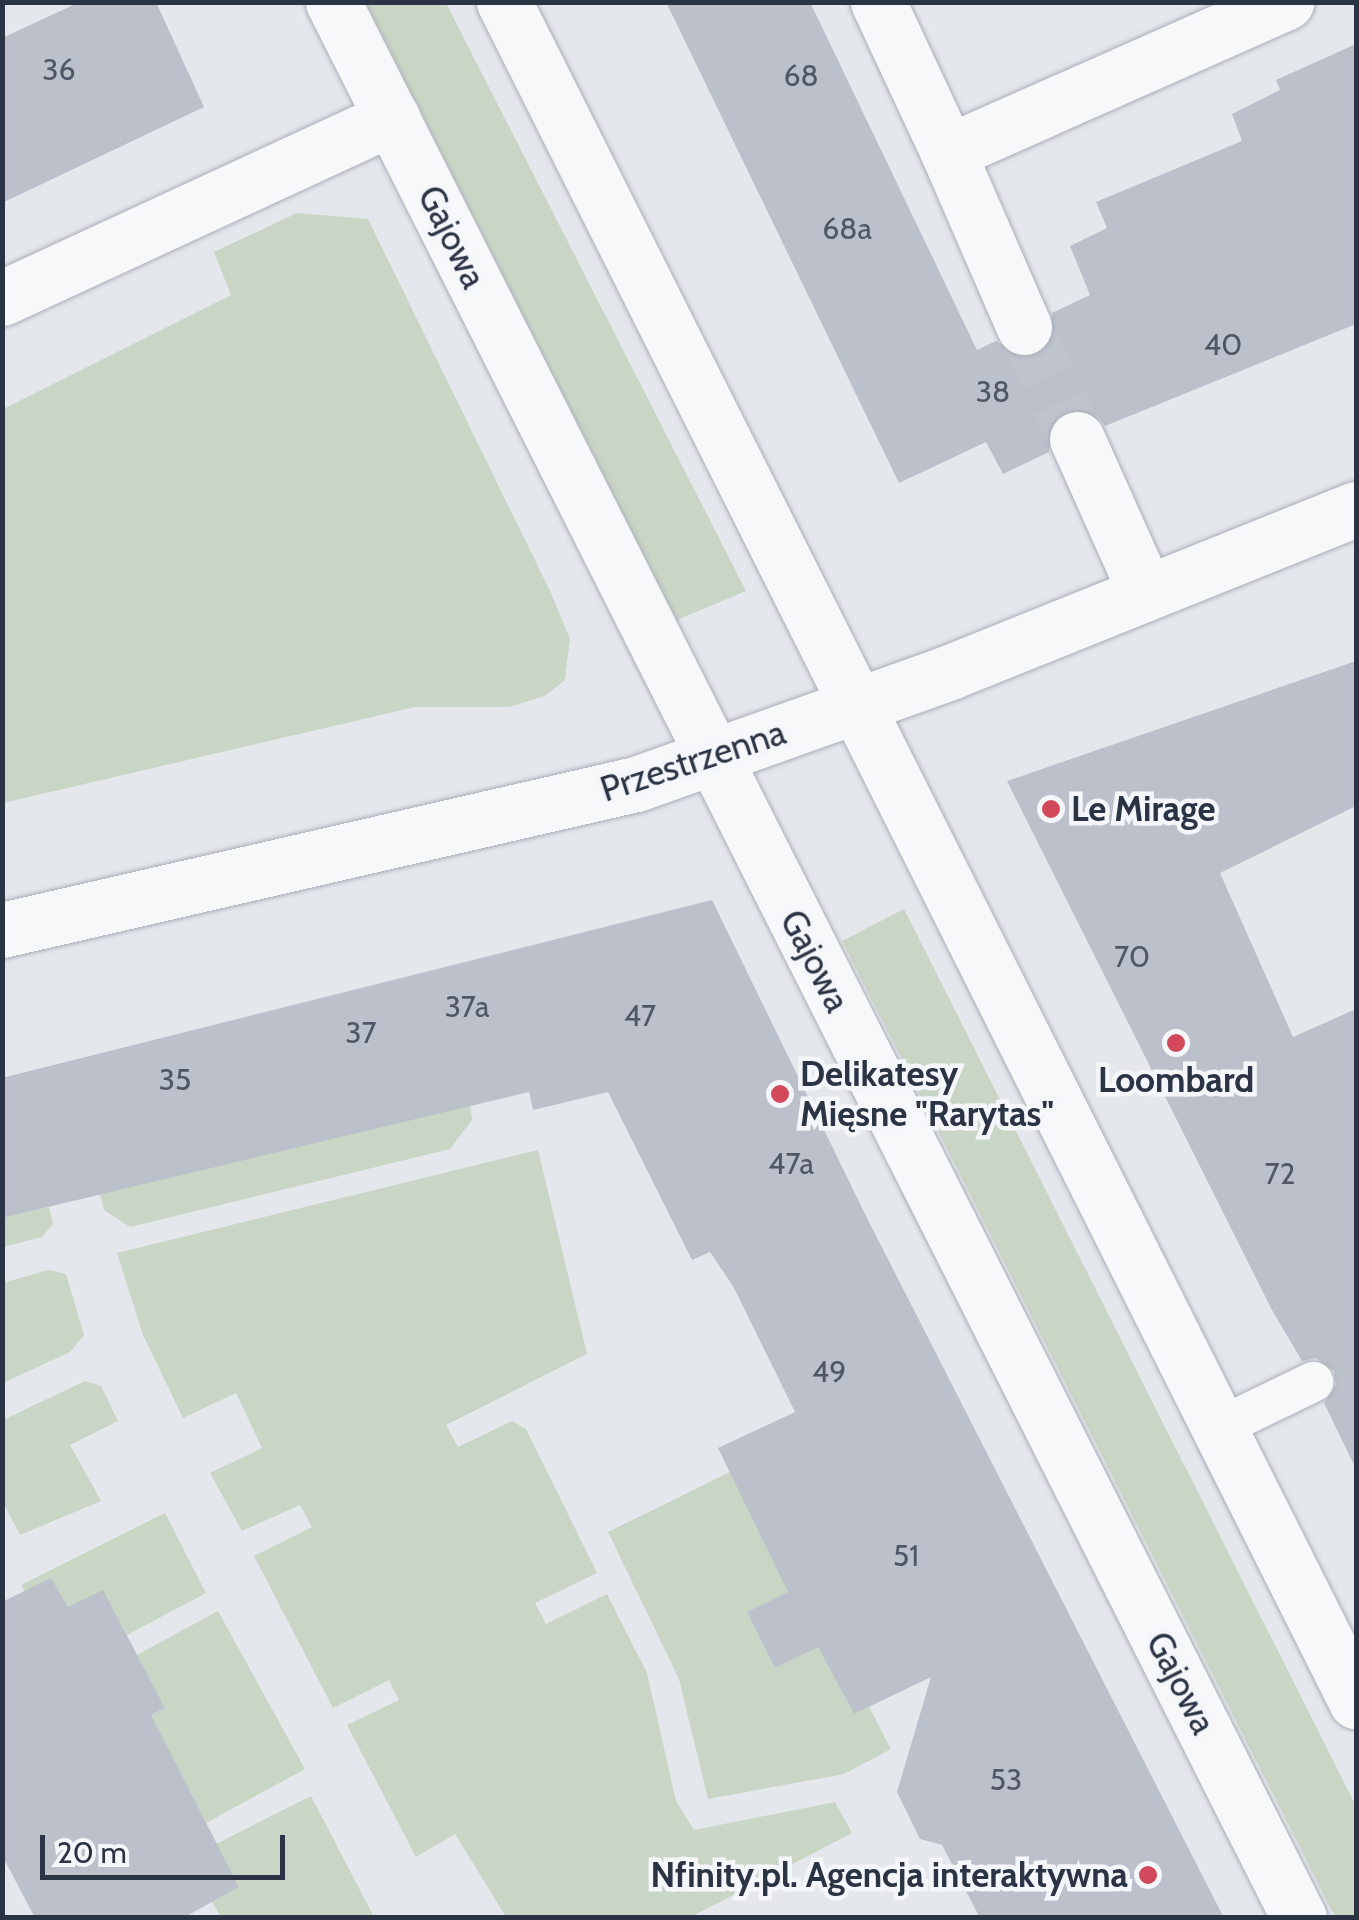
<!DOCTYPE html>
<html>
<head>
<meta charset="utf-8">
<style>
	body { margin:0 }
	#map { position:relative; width:1359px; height:1920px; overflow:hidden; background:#e4e7ec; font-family:Cabin,sans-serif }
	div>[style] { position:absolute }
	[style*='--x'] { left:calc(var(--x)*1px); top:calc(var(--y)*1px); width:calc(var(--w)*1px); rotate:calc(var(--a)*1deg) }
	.green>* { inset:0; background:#c9d6c5 }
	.building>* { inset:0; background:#bbc0ca }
	.minor-tunnel>* { height:55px; margin-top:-27.5px; transform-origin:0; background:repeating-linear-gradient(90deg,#bfc3cb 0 55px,transparent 0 83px) }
	.roads { filter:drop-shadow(0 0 2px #a9aeb7) drop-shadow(0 0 2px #a9aeb7) }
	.service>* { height:40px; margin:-20px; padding:0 20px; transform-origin:20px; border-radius:20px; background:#f7f8fa }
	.minor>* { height:55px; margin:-27.5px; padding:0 27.5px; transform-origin:27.5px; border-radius:27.5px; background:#f7f8fa }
	.dots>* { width:28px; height:28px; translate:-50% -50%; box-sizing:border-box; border:5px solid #f4f6f9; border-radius:50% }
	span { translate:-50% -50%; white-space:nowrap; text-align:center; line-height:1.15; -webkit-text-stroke:9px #f4f6f9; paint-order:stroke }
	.number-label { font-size:30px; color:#4f5766 }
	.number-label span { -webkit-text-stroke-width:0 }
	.street-label { font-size:35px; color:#2b3445 }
	.poi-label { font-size:35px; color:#2b3445; font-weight:700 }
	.left { translate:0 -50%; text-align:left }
	.right { translate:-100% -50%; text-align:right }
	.frame { position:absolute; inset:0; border:5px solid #2b3445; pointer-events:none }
	.scale { position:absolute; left:40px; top:1835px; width:245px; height:45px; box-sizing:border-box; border:5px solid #2b3445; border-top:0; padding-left:12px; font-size:30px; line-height:35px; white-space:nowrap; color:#2b3445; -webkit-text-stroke:8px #f4f6f9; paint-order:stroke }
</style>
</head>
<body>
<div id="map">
	<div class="green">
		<div style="clip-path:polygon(366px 3px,446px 3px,746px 591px,677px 620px)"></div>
		<div style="clip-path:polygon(297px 213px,368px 219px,551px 593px,570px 639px,565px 680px,545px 696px,509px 707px,415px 707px,3px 803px,3px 409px,231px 295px,214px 252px)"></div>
		<div style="clip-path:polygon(904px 909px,1356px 1806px,1356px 1917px,1335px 1917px,842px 941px)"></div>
		<div style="clip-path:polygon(470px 1104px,472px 1120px,450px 1149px,130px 1227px,104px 1210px,100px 1194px)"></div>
		<div style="clip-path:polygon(538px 1150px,587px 1354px,446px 1425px,458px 1447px,512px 1421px,526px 1429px,597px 1573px,535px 1603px,546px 1624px,607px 1594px,647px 1673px,676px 1801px,694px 1830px,835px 1802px,852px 1833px,691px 1917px,506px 1917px,455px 1834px,416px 1857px,347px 1725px,399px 1700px,389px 1680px,333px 1708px,254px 1556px,312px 1527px,300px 1505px,242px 1531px,210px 1473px,262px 1448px,236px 1393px,183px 1418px,143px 1335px,117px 1253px)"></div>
		<div style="clip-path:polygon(49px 1207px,53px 1224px,42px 1237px,3px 1247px,2px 1218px)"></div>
		<div style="clip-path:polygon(48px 1270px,66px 1274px,84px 1335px,70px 1352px,3px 1383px,3px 1283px)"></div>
		<div style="clip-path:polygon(85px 1381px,101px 1386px,118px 1421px,70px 1445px,101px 1501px,20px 1535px,3px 1502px,3px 1420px)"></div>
		<div style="clip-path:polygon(730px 1472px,789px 1589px,789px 1604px,768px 1602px,747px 1612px,775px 1668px,795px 1658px,805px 1640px,818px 1647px,854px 1714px,869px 1707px,891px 1749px,844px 1774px,708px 1799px,679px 1679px,608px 1532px)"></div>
		<div style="clip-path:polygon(165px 1513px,206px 1593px,127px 1635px,103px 1591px,68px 1607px,51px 1578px,25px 1592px,21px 1585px)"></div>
		<div style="clip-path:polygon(218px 1611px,305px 1769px,206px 1823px,191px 1793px,128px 1727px,165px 1708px,137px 1655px)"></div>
		<div style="clip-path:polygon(311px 1796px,374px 1917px,221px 1917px,212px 1902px,239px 1887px,216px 1844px)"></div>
	</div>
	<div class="building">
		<div style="clip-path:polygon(80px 2px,156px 2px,204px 107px,2px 203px,2px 38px)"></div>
		<div style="clip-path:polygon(666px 2px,810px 2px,977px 350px,996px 341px,1021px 358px,1050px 345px,1052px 313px,1090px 295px,1070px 246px,1107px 228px,1096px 202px,1242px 141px,1232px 114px,1280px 90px,1276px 80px,1356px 44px,1356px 324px,1105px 426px,1094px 413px,1065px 410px,1051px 422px,1049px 452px,1003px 474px,986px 442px,899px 483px)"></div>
		<div style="clip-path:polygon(1356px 661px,1356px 806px,1220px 873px,1293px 1037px,1356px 1009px,1356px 1469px,1324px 1403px,1336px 1385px,1334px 1371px,1316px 1358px,1302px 1361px,1272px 1310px,1007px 781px)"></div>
		<div style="clip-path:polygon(712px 900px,867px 1218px,1224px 1918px,980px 1918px,942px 1845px,920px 1839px,897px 1792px,931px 1677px,854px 1714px,818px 1647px,775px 1668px,747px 1612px,788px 1592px,718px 1448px,795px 1412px,733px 1286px,710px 1252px,692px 1260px,608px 1092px,533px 1110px,529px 1092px,2px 1218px,2px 1078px)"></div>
		<div style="clip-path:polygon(51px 1578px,68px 1607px,103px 1590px,165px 1708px,151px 1715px,239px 1887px,183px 1918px,35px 1918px,2px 1855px,2px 1602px)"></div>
	</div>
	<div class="minor-tunnel">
		<div style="--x:1024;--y:327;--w:124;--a:64.7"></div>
	</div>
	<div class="roads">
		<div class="service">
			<div style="--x:1218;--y:1428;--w:106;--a:-25.8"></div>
		</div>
		<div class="minor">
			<div style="--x:333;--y:2;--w:2146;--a:63.24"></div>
			<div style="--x:504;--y:2;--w:1901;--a:63.37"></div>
			<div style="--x:878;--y:2;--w:166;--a:65"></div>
			<div style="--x:2;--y:298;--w:430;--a:-24.8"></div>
			<div style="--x:1024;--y:327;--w:191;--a:-113.5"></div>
			<div style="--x:948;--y:152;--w:370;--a:-23.9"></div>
			<div style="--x:1077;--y:439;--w:169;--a:65.9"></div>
			<div style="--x:2;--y:930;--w:651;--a:-12.97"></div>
			<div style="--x:636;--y:784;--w:333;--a:-19.6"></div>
			<div style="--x:950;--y:672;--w:437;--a:-21.9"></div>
		</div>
	</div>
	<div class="dots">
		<div style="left:1051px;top:809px;background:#d1495b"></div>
		<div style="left:1176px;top:1043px;background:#d1495b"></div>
		<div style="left:780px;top:1094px;background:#d1495b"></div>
		<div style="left:1148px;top:1875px;background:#d1495b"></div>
	</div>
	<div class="number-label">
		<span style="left:59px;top:70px">36</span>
		<span style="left:801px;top:76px">68</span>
		<span style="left:847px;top:229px">68a</span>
		<span style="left:1223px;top:345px">40</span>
		<span style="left:993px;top:392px">38</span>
		<span style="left:1132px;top:957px">70</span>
		<span style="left:467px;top:1007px">37a</span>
		<span style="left:640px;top:1016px">47</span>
		<span style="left:361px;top:1033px">37</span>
		<span style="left:175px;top:1080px">35</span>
		<span style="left:791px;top:1164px">47a</span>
		<span style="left:1280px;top:1174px">72</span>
		<span style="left:829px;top:1372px">49</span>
		<span style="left:906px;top:1556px">51</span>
		<span style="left:1006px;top:1780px">53</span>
	</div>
	<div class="street-label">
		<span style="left:452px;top:237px;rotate:64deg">Gajowa</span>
		<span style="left:693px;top:761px;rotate:-18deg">Przestrzenna</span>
		<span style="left:815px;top:961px;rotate:63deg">Gajowa</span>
		<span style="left:1181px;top:1683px;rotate:63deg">Gajowa</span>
	</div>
	<div class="poi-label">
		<span class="left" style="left:1071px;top:809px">Le Mirage</span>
		<span class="left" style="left:800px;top:1094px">Delikatesy<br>Mięsne "Rarytas"</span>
		<span style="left:1176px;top:1080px">Loombard</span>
		<span class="right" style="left:1128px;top:1875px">Nfinity.pl. Agencja interaktywna</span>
	</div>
	<div class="frame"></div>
	<div class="scale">20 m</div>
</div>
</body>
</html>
